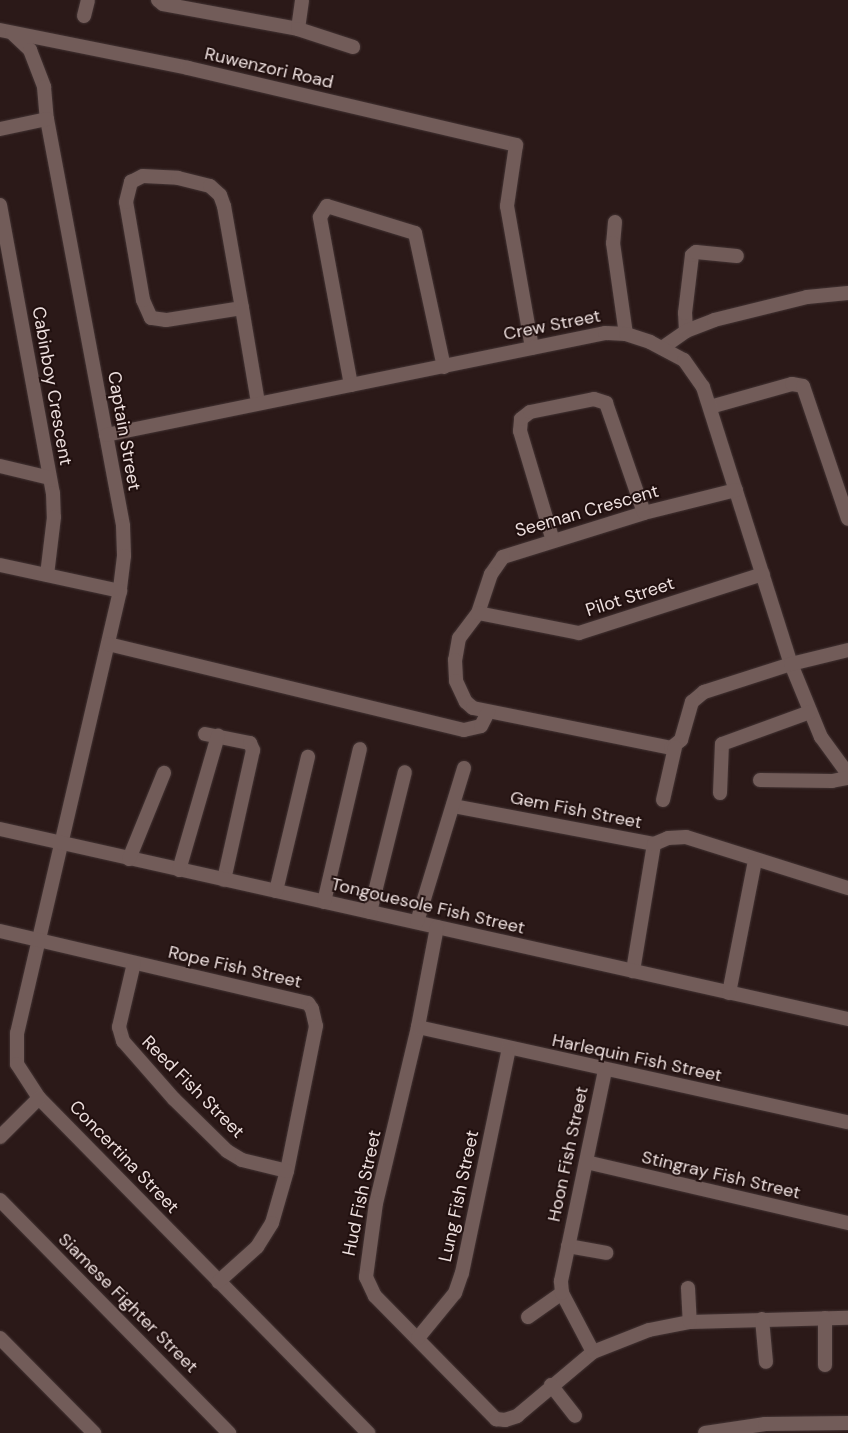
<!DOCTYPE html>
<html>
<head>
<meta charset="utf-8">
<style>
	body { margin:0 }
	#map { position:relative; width:848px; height:1433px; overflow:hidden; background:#2b1918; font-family:"DM Sans",sans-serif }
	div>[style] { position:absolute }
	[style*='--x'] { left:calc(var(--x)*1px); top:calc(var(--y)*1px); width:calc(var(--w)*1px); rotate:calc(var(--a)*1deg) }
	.roads { filter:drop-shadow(0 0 1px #433434) drop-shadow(0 0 1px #433434) }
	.minor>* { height:14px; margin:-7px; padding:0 7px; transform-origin:7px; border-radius:7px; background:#725c59 }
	span { translate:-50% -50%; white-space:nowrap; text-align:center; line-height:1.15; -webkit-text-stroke:4px #21100f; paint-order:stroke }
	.street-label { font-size:18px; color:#eddfde }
</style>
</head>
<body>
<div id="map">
	<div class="roads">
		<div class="minor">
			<div style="--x:158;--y:0;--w:6;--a:39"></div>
			<div style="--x:163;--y:4;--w:137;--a:10.5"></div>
			<div style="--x:298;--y:29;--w:29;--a:-82"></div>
			<div style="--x:84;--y:16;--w:16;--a:-76"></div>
			<div style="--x:298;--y:29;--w:58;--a:18.1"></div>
			<div style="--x:0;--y:30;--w:192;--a:11.4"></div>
			<div style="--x:188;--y:68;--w:337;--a:13.2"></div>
			<div style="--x:516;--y:145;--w:62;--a:98.4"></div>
			<div style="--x:507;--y:206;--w:144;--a:80"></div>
			<div style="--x:12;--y:33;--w:25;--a:43"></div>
			<div style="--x:30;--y:50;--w:40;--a:69"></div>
			<div style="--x:44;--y:87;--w:32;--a:85"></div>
			<div style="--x:47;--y:119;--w:414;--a:79.4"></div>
			<div style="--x:123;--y:526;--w:30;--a:88"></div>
			<div style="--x:124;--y:556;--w:35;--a:97"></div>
			<div style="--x:120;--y:591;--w:454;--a:103.1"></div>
			<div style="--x:17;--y:1033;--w:31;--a:90"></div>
			<div style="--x:17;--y:1064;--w:40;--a:57.1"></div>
			<div style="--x:39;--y:1098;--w:470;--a:45.5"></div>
			<div style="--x:0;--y:129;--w:48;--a:-12"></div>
			<div style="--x:0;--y:205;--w:293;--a:79.6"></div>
			<div style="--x:53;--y:493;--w:24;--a:88"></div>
			<div style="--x:54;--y:517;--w:58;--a:96.9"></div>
			<div style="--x:615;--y:222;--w:21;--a:95"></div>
			<div style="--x:613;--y:243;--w:92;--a:81.9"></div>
			<div style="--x:242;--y:308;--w:77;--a:171"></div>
			<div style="--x:166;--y:320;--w:15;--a:-172"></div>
			<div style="--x:151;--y:318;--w:20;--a:-114"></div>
			<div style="--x:143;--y:300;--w:99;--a:-99.8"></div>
			<div style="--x:126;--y:202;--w:21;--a:-76"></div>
			<div style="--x:131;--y:182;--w:13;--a:-27"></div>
			<div style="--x:143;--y:176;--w:35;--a:3"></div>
			<div style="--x:178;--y:178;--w:33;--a:14"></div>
			<div style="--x:210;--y:186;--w:13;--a:42"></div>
			<div style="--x:220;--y:195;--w:12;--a:70"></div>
			<div style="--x:224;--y:206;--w:104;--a:80"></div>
			<div style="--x:242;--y:308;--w:96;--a:80.4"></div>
			<div style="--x:686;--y:331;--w:18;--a:-93"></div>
			<div style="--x:685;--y:313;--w:58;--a:-83.1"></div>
			<div style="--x:692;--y:255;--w:5;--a:-37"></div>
			<div style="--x:696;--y:252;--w:41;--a:5.6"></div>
			<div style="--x:662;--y:348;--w:29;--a:-35"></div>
			<div style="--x:686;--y:331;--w:30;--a:-21"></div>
			<div style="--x:714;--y:320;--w:96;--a:-13.9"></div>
			<div style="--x:807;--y:297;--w:41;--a:-5.6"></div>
			<div style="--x:351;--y:385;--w:171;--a:-100.5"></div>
			<div style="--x:320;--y:217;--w:13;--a:-58"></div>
			<div style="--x:327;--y:206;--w:92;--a:17.1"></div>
			<div style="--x:415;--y:233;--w:137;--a:77.8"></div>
			<div style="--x:710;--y:407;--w:85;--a:-15.7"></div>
			<div style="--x:792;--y:384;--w:11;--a:10"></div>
			<div style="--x:803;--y:386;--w:140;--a:71.3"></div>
			<div style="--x:106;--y:435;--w:509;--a:-11.55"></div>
			<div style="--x:605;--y:333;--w:21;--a:3"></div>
			<div style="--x:626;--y:334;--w:25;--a:18"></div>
			<div style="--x:650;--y:342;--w:38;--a:28"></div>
			<div style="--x:684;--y:360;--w:33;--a:55"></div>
			<div style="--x:703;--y:387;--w:291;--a:72.4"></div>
			<div style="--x:791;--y:664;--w:79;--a:67.7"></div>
			<div style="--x:821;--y:737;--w:46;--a:53.9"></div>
			<div style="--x:0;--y:466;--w:51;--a:13.5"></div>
			<div style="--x:736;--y:490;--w:95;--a:166"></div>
			<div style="--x:644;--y:513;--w:148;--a:162.7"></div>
			<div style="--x:503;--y:557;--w:21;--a:125"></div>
			<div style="--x:491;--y:574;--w:41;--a:108.4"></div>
			<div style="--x:478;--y:613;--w:31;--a:127"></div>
			<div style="--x:459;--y:638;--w:22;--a:100"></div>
			<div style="--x:455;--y:660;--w:21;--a:87"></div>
			<div style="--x:456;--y:681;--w:23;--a:65"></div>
			<div style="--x:466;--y:702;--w:9;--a:41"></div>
			<div style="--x:473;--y:708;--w:202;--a:11.4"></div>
			<div style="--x:671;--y:748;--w:13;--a:-39"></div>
			<div style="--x:681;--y:740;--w:40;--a:-74"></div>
			<div style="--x:692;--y:702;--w:16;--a:-40"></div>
			<div style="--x:704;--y:692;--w:91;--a:-17.8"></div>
			<div style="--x:791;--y:664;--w:59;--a:-13.8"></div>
			<div style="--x:553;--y:541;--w:115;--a:-106.7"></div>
			<div style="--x:520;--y:431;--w:12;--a:-85"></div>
			<div style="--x:521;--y:419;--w:11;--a:-38"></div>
			<div style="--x:530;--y:412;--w:65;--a:-11.5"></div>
			<div style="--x:594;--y:399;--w:13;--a:18"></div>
			<div style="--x:606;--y:403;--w:116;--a:70.9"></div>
			<div style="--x:0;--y:565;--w:123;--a:12.2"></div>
			<div style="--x:478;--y:613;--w:103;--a:11.2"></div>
			<div style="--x:579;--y:633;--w:193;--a:-17.8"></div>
			<div style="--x:108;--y:644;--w:366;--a:13.6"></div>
			<div style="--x:464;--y:730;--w:17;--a:-13"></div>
			<div style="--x:481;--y:726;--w:16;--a:-63"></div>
			<div style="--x:205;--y:734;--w:46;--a:11.3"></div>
			<div style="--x:250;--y:743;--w:8;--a:67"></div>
			<div style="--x:253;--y:750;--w:133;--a:102.6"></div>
			<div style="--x:760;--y:780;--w:72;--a:0.8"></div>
			<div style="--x:832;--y:781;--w:16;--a:-11"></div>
			<div style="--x:720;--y:793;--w:49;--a:-87.7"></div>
			<div style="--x:722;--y:744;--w:94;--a:-20"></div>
			<div style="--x:663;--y:800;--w:54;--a:-77.2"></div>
			<div style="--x:453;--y:806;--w:205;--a:10.7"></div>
			<div style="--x:654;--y:844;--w:129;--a:99.4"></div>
			<div style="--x:0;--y:829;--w:869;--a:12.63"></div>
			<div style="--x:654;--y:844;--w:15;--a:-23"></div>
			<div style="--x:668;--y:838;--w:18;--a:-3"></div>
			<div style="--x:686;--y:837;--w:170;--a:17.5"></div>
			<div style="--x:129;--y:859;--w:93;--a:-67.9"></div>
			<div style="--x:179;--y:870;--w:140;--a:-73.8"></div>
			<div style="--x:276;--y:891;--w:138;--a:-76.6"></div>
			<div style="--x:324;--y:902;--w:157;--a:-76.8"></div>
			<div style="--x:370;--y:912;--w:144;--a:-76"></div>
			<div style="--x:417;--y:922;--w:161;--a:-73"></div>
			<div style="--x:437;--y:927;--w:102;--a:100.8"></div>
			<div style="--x:418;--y:1027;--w:181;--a:103.4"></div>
			<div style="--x:376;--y:1203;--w:75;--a:97.7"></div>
			<div style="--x:366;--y:1277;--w:21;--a:65"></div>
			<div style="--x:375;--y:1296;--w:173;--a:45.5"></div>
			<div style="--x:496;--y:1419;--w:9;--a:6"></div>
			<div style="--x:505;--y:1420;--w:13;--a:-18"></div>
			<div style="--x:517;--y:1416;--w:99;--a:-40.1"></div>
			<div style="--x:593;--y:1352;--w:60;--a:-21.4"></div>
			<div style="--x:649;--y:1330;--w:42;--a:-11"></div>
			<div style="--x:690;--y:1322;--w:158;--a:-1.5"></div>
			<div style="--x:0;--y:931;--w:316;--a:13.2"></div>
			<div style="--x:308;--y:1003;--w:7;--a:56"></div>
			<div style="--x:312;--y:1009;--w:17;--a:77"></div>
			<div style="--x:316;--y:1026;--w:148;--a:101.3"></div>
			<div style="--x:287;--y:1171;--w:54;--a:106.1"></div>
			<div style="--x:272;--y:1223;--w:28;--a:122"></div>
			<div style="--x:257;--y:1247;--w:52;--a:138.1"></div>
			<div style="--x:134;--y:963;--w:66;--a:103.2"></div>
			<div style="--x:119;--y:1027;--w:15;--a:74"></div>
			<div style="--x:123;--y:1041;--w:77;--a:48.7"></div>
			<div style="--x:174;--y:1099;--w:74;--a:44.5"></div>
			<div style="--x:227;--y:1151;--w:17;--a:31"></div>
			<div style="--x:242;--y:1160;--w:46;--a:13.7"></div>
			<div style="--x:729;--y:993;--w:136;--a:-78.9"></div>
			<div style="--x:418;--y:1027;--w:440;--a:12.5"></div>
			<div style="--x:0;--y:1137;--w:55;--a:-45"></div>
			<div style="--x:586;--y:1162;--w:269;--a:13.1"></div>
			<div style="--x:0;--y:1200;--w:327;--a:45.5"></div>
			<div style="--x:568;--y:1246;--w:39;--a:10"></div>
			<div style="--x:688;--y:1288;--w:34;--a:87"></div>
			<div style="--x:528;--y:1317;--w:42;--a:-35.2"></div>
			<div style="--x:825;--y:1318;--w:47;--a:90"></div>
			<div style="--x:762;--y:1319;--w:43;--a:84.7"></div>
			<div style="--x:0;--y:1338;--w:134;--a:45.3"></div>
			<div style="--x:418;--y:1338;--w:58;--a:-50.6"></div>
			<div style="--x:455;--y:1293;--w:21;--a:-71"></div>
			<div style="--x:462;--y:1273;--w:230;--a:-78.2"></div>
			<div style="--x:593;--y:1352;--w:67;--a:-117.7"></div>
			<div style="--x:562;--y:1293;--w:12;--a:-95"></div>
			<div style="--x:561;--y:1281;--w:216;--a:-78.2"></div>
			<div style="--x:551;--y:1385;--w:39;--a:52"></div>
			<div style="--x:705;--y:1433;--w:61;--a:-8.5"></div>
			<div style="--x:765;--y:1424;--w:83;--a:-0.7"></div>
		</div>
	</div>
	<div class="street-label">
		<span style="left:269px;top:68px;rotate:13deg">Ruwenzori Road</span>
		<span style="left:552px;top:325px;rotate:-11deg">Crew Street</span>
		<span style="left:52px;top:386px;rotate:80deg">Cabinboy Crescent</span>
		<span style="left:124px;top:431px;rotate:80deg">Captain Street</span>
		<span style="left:587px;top:511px;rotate:-16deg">Seeman Crescent</span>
		<span style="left:630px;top:597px;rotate:-18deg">Pilot Street</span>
		<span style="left:576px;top:810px;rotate:11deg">Gem Fish Street</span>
		<span style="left:428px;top:906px;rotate:13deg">Tongouesole Fish Street</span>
		<span style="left:235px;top:967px;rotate:13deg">Rope Fish Street</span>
		<span style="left:637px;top:1058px;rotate:12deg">Harlequin Fish Street</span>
		<span style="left:193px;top:1087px;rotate:45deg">Reed Fish Street</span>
		<span style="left:568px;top:1154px;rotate:-78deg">Hoon Fish Street</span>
		<span style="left:124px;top:1157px;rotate:46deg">Concertina Street</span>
		<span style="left:721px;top:1175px;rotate:13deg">Stingray Fish Street</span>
		<span style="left:362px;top:1193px;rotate:-78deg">Hud Fish Street</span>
		<span style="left:459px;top:1196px;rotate:-78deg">Lung Fish Street</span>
		<span style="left:128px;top:1303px;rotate:45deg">Siamese Fighter Street</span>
	</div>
</div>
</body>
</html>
